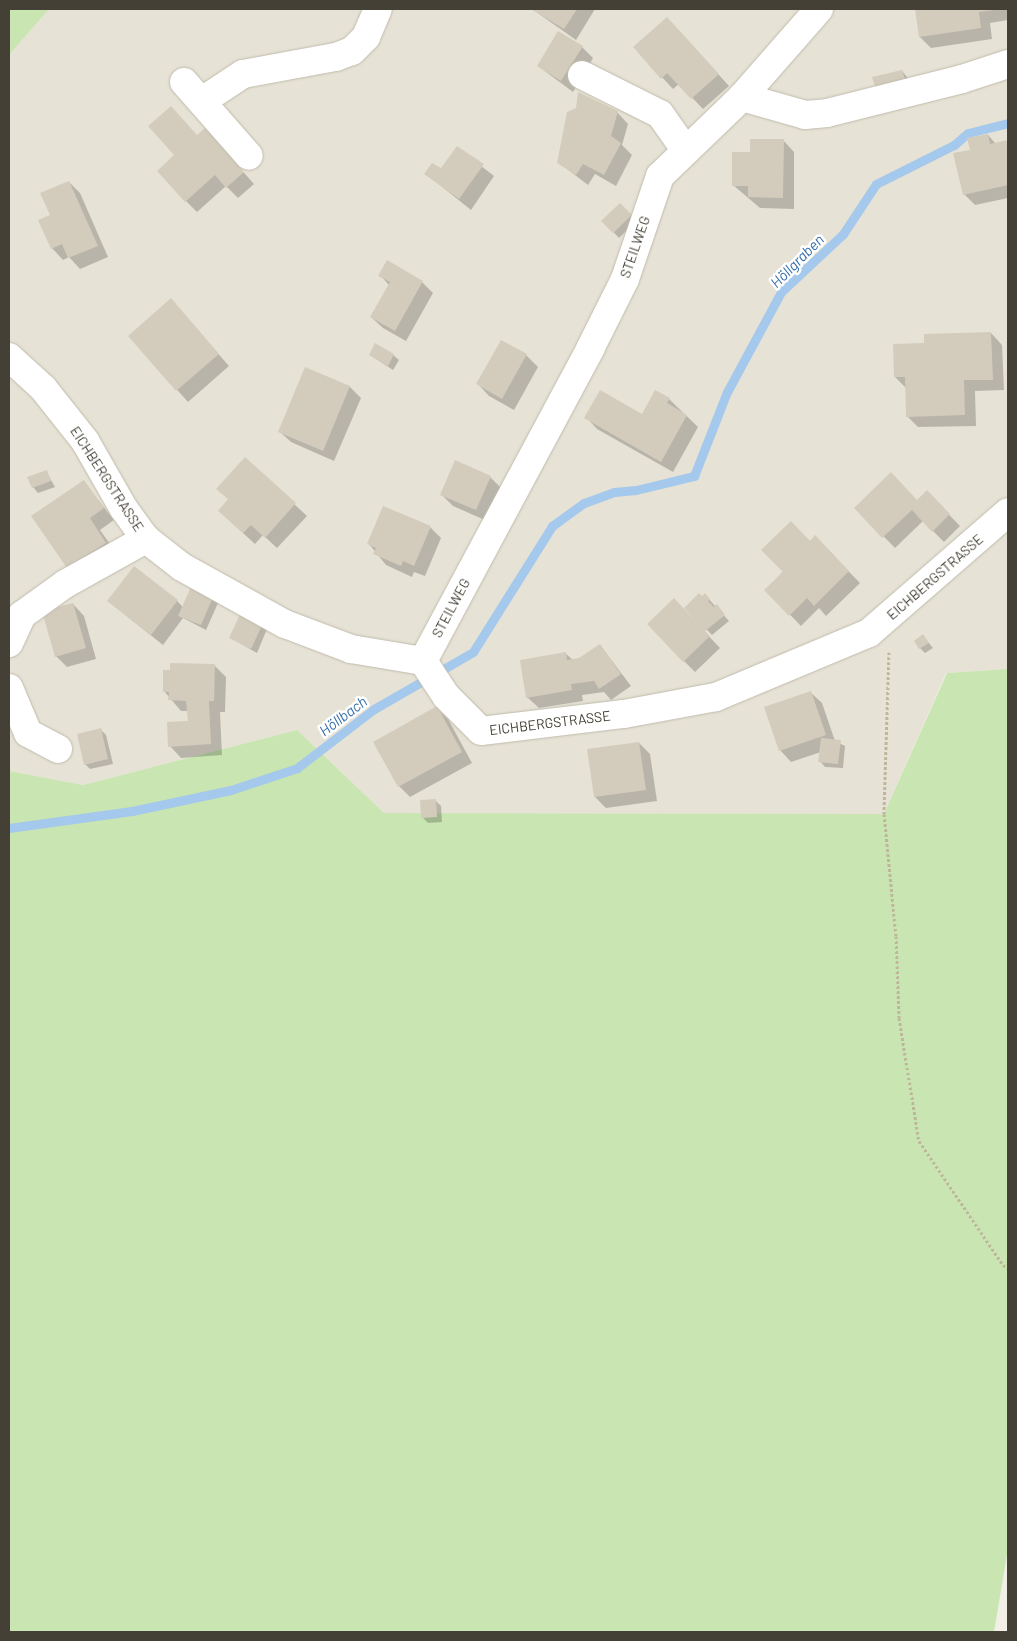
<!DOCTYPE html>
<html>
<head>
<meta charset="utf-8">
<style>
	body { margin:0 }
	#map { position:relative; width:1017px; height:1641px; overflow:hidden; background:#f2f0e6; font-family:Barlow,sans-serif }
	div>[style] { position:absolute }
	[style*='--x'] { left:calc(var(--x)*1px); top:calc(var(--y)*1px); width:calc(var(--w)*1px); rotate:calc(var(--a)*1deg) }
	.residential>* { inset:0; background:#e6e2d5 }
	.green>* { inset:0; background:#c9e5b1 }
	.shadow>* { inset:0; background:#0003 }
	.stream>* { height:9px; margin:-4.5px; padding:0 4.5px; transform-origin:4.5px; border-radius:4.5px; background:#a5c9ec }
	.building>* { inset:0; background:#d3ccbc }
	.path>* { height:3px; margin-top:-1.5px; transform-origin:0; background:repeating-linear-gradient(90deg,#beb59b 0 2.5px,transparent 0 5px) }
	.roads { filter:drop-shadow(0 0 1px #c0bbac) drop-shadow(0 0 1px #c0bbac) }
	.minor>* { height:28px; margin:-14px; padding:0 14px; transform-origin:14px; border-radius:14px; background:#fff }
	span { translate:-50% -50%; white-space:nowrap; text-align:center; line-height:1.15; -webkit-text-stroke:5px #fff; paint-order:stroke }
	.street-label { font-size:14px; color:#454036 }
	.water-label { font-size:15px; color:#356eab; font-style:italic }
	.frame { position:absolute; inset:0; border:10px solid #454036; pointer-events:none }
</style>
</head>
<body>
<div id="map">
	<div class="residential">
		<div style="clip-path:polygon(49px 9px,1008px 9px,1008px 669px,946px 673px,884px 814px,384px 813px,297px 730px,83px 785px,9px 771px,9px 55px)"></div>
	</div>
	<div class="green">
		<div style="clip-path:polygon(9px 9px,49px 9px,9px 55px)"></div>
		<div style="clip-path:polygon(1008px 669px,1008px 1549px,994px 1632px,9px 1632px,9px 771px,83px 785px,297px 730px,384px 813px,884px 814px,947px 673px)"></div>
	</div>
	<div class="shadow">
		<div style="clip-path:polygon(532px 9px,595px 9px,576px 40px)"></div>
		<div style="clip-path:polygon(916px 9px,1008px 9px,1008px 20px,990px 23px,992px 39px,931px 48px,920px 37px)"></div>
		<div style="clip-path:polygon(678px 30px,729px 86px,703px 109px,679px 84px,673px 89px,635px 48px)"></div>
		<div style="clip-path:polygon(582px 47px,593px 58px,573px 92px,538px 66px)"></div>
		<div style="clip-path:polygon(902px 71px,907px 77px,911px 91px,878px 92px)"></div>
		<div style="clip-path:polygon(617px 112px,628px 124px,622px 145px,632px 155px,616px 186px,595px 174px,588px 185px,558px 162px)"></div>
		<div style="clip-path:polygon(988px 135px,996px 144px,1008px 141px,1008px 198px,975px 205px,964px 194px,971px 151px)"></div>
		<div style="clip-path:polygon(197px 136px,216px 141px,254px 184px,238px 198px,226px 186px,197px 212px,186px 201px)"></div>
		<div style="clip-path:polygon(783px 140px,794px 152px,794px 209px,760px 208px,733px 185px,752px 153px)"></div>
		<div style="clip-path:polygon(458px 148px,494px 176px,471px 210px,426px 174px,441px 170px)"></div>
		<div style="clip-path:polygon(69px 182px,80px 193px,108px 257px,80px 269px,69px 257px,63px 260px,52px 248px,51px 216px)"></div>
		<div style="clip-path:polygon(620px 205px,636px 221px,619px 238px,603px 221px)"></div>
		<div style="clip-path:polygon(380px 275px,422px 282px,433px 293px,406px 341px,383px 328px,371px 317px,389px 285px)"></div>
		<div style="clip-path:polygon(171px 300px,229px 366px,188px 402px,129px 336px)"></div>
		<div style="clip-path:polygon(991px 333px,1002px 345px,1004px 390px,975px 391px,976px 426px,918px 427px,907px 416px,906px 388px,895px 377px,925px 344px)"></div>
		<div style="clip-path:polygon(501px 341px,526px 355px,538px 367px,514px 410px,489px 396px,478px 384px)"></div>
		<div style="clip-path:polygon(370px 355px,393px 355px,399px 360px,393px 370px)"></div>
		<div style="clip-path:polygon(306px 368px,350px 387px,361px 398px,334px 461px,291px 442px,279px 431px)"></div>
		<div style="clip-path:polygon(669px 399px,698px 427px,673px 472px,597px 429px,586px 417px,643px 415px)"></div>
		<div style="clip-path:polygon(245px 458px,307px 516px,277px 548px,263px 535px,255px 544px,231px 522px,229px 500px)"></div>
		<div style="clip-path:polygon(46px 471px,55px 487px,38px 493px,33px 487px)"></div>
		<div style="clip-path:polygon(490px 477px,501px 488px,487px 521px,453px 506px,442px 495px)"></div>
		<div style="clip-path:polygon(83px 481px,114px 520px,100px 530px,117px 554px,68px 567px)"></div>
		<div style="clip-path:polygon(927px 492px,960px 526px,944px 542px,923px 521px,895px 548px,856px 508px,917px 501px)"></div>
		<div style="clip-path:polygon(430px 527px,441px 538px,425px 576px,414px 572px,412px 577px,386px 565px,369px 544px)"></div>
		<div style="clip-path:polygon(815px 537px,860px 583px,826px 616px,819px 608px,801px 626px,766px 590px)"></div>
		<div style="clip-path:polygon(705px 595px,729px 621px,712px 635px,686px 608px)"></div>
		<div style="clip-path:polygon(212px 598px,218px 603px,206px 630px,183px 618px,163px 645px,108px 601px,177px 601px,183px 607px)"></div>
		<div style="clip-path:polygon(73px 604px,84px 616px,96px 659px,67px 667px,56px 656px)"></div>
		<div style="clip-path:polygon(685px 611px,720px 648px,695px 672px,684px 661px)"></div>
		<div style="clip-path:polygon(241px 614px,267px 629px,257px 653px,231px 638px)"></div>
		<div style="clip-path:polygon(923px 636px,933px 648px,925px 653px,920px 648px)"></div>
		<div style="clip-path:polygon(600px 645px,631px 686px,611px 700px,604px 692px,582px 695px,583px 701px,539px 708px,527px 697px,565px 653px,573px 660px,579px 660px)"></div>
		<div style="clip-path:polygon(215px 666px,226px 677px,225px 712px,220px 712px,222px 755px,181px 758px,170px 746px,189px 722px,188px 711px,181px 711px,164px 691px,171px 672px)"></div>
		<div style="clip-path:polygon(810px 692px,822px 703px,835px 741px,845px 746px,843px 768px,825px 767px,820px 761px,821px 752px,791px 762px,780px 750px)"></div>
		<div style="clip-path:polygon(436px 708px,448px 719px,472px 763px,410px 797px,399px 786px)"></div>
		<div style="clip-path:polygon(101px 730px,106px 735px,113px 764px,90px 769px,85px 764px)"></div>
		<div style="clip-path:polygon(639px 743px,650px 754px,657px 801px,606px 808px,595px 797px)"></div>
		<div style="clip-path:polygon(436px 801px,441px 806px,442px 822px,428px 823px,423px 818px)"></div>
	</div>
	<div class="stream">
		<div style="--x:9;--y:828;--w:124;--a:-7.9"></div>
		<div style="--x:132;--y:811;--w:101;--a:-12"></div>
		<div style="--x:231;--y:790;--w:70;--a:-18.4"></div>
		<div style="--x:297;--y:768;--w:97;--a:-37.5"></div>
		<div style="--x:374;--y:709;--w:114;--a:-29.9"></div>
		<div style="--x:473;--y:652;--w:149;--a:-57.9"></div>
		<div style="--x:552;--y:526;--w:39;--a:-36"></div>
		<div style="--x:584;--y:503;--w:32;--a:-20"></div>
		<div style="--x:614;--y:492;--w:22;--a:-5"></div>
		<div style="--x:636;--y:490;--w:60;--a:-13.6"></div>
		<div style="--x:694;--y:476;--w:90;--a:-68.6"></div>
		<div style="--x:727;--y:392;--w:114;--a:-61.6"></div>
		<div style="--x:781;--y:292;--w:85;--a:-43.1"></div>
		<div style="--x:843;--y:234;--w:60;--a:-56.6"></div>
		<div style="--x:876;--y:184;--w:87;--a:-26.6"></div>
		<div style="--x:954;--y:145;--w:18;--a:-41"></div>
		<div style="--x:968;--y:133;--w:41;--a:-14"></div>
	</div>
	<div class="building">
		<div style="clip-path:polygon(531px 9px,577px 9px,564px 29px)"></div>
		<div style="clip-path:polygon(915px 9px,994px 9px,994px 10px,979px 12px,981px 28px,919px 37px)"></div>
		<div style="clip-path:polygon(667px 17px,719px 74px,691px 99px,667px 73px,661px 79px,633px 47px)"></div>
		<div style="clip-path:polygon(558px 31px,583px 46px,561px 81px,537px 66px)"></div>
		<div style="clip-path:polygon(902px 70px,907px 86px,877px 93px,872px 77px)"></div>
		<div style="clip-path:polygon(578px 92px,618px 111px,611px 136px,621px 143px,604px 175px,583px 164px,576px 175px,557px 163px,567px 112px,576px 108px)"></div>
		<div style="clip-path:polygon(171px 106px,197px 135px,205px 128px,244px 172px,226px 188px,215px 175px,185px 202px,157px 171px,174px 155px,148px 126px)"></div>
		<div style="clip-path:polygon(988px 134px,990px 144px,1008px 140px,1008px 185px,963px 195px,953px 153px,970px 150px,967px 138px)"></div>
		<div style="clip-path:polygon(750px 139px,784px 139px,783px 198px,748px 197px,748px 186px,732px 186px,732px 152px,750px 152px)"></div>
		<div style="clip-path:polygon(457px 146px,484px 164px,459px 199px,424px 174px,432px 163px,441px 168px)"></div>
		<div style="clip-path:polygon(69px 181px,98px 246px,68px 258px,62px 244px,51px 249px,38px 220px,50px 215px,40px 193px)"></div>
		<div style="clip-path:polygon(620px 203px,632px 215px,613px 233px,601px 221px)"></div>
		<div style="clip-path:polygon(387px 260px,423px 281px,395px 331px,370px 317px,390px 282px,378px 276px)"></div>
		<div style="clip-path:polygon(171px 298px,219px 354px,176px 391px,128px 336px)"></div>
		<div style="clip-path:polygon(991px 332px,993px 380px,964px 380px,965px 415px,906px 417px,905px 377px,894px 377px,893px 344px,924px 343px,924px 334px)"></div>
		<div style="clip-path:polygon(501px 340px,527px 354px,502px 399px,476px 384px)"></div>
		<div style="clip-path:polygon(375px 343px,394px 354px,388px 366px,369px 355px)"></div>
		<div style="clip-path:polygon(305px 367px,350px 386px,323px 451px,278px 432px)"></div>
		<div style="clip-path:polygon(600px 390px,642px 414px,655px 390px,670px 398px,667px 403px,687px 415px,661px 462px,584px 418px)"></div>
		<div style="clip-path:polygon(245px 457px,296px 503px,265px 538px,251px 525px,243px 533px,218px 511px,228px 499px,216px 489px)"></div>
		<div style="clip-path:polygon(455px 460px,491px 476px,476px 510px,440px 495px)"></div>
		<div style="clip-path:polygon(47px 470px,51px 481px,32px 488px,27px 477px)"></div>
		<div style="clip-path:polygon(891px 472px,917px 500px,927px 490px,950px 514px,932px 532px,912px 510px,882px 538px,854px 508px)"></div>
		<div style="clip-path:polygon(84px 480px,104px 508px,90px 518px,106px 543px,67px 568px,31px 516px)"></div>
		<div style="clip-path:polygon(383px 506px,431px 526px,414px 566px,403px 561px,401px 566px,373px 554px,376px 548px,367px 544px)"></div>
		<div style="clip-path:polygon(791px 521px,810px 541px,815px 535px,849px 571px,814px 606px,807px 598px,789px 616px,764px 590px,783px 572px,761px 550px)"></div>
		<div style="clip-path:polygon(134px 566px,178px 600px,151px 635px,107px 601px)"></div>
		<div style="clip-path:polygon(191px 587px,213px 597px,201px 625px,178px 616px)"></div>
		<div style="clip-path:polygon(699px 593px,702px 596px,705px 593px,710px 599px,708px 601px,714px 607px,717px 604px,725px 615px,705px 631px,710px 636px,683px 662px,647px 624px,674px 598px,699px 625px,684px 608px)"></div>
		<div style="clip-path:polygon(73px 603px,86px 648px,55px 657px,42px 611px)"></div>
		<div style="clip-path:polygon(241px 612px,263px 623px,251px 649px,229px 638px)"></div>
		<div style="clip-path:polygon(923px 634px,929px 643px,919px 649px,914px 641px)"></div>
		<div style="clip-path:polygon(600px 644px,621px 674px,599px 689px,594px 681px,571px 684px,572px 690px,526px 698px,520px 660px,566px 652px,567px 660px,579px 658px)"></div>
		<div style="clip-path:polygon(170px 663px,215px 664px,214px 701px,209px 701px,211px 744px,168px 747px,167px 722px,188px 721px,186px 701px,168px 700px,169px 692px,163px 692px,163px 670px,170px 670px)"></div>
		<div style="clip-path:polygon(811px 691px,826px 735px,779px 751px,764px 707px)"></div>
		<div style="clip-path:polygon(437px 706px,462px 752px,398px 787px,373px 742px)"></div>
		<div style="clip-path:polygon(101px 728px,108px 759px,84px 765px,77px 734px)"></div>
		<div style="clip-path:polygon(821px 738px,841px 740px,838px 764px,818px 762px)"></div>
		<div style="clip-path:polygon(639px 742px,646px 790px,594px 797px,587px 749px)"></div>
		<div style="clip-path:polygon(436px 799px,437px 817px,421px 818px,420px 800px)"></div>
	</div>
	<div class="path">
		<div style="--x:889;--y:652;--w:162;--a:91.8"></div>
		<div style="--x:884;--y:814;--w:123;--a:84.4"></div>
		<div style="--x:896;--y:936;--w:82;--a:87.9"></div>
		<div style="--x:899;--y:1018;--w:125;--a:80.8"></div>
		<div style="--x:919;--y:1141;--w:150;--a:55.9"></div>
		<div style="--x:1003;--y:1265;--w:6;--a:31"></div>
	</div>
	<div class="roads">
		<div class="minor">
			<div style="--x:582;--y:75;--w:87;--a:26.6"></div>
			<div style="--x:660;--y:114;--w:45;--a:54.9"></div>
			<div style="--x:184;--y:82;--w:98;--a:48.7"></div>
			<div style="--x:742;--y:97;--w:117;--a:-48.8"></div>
			<div style="--x:202;--y:101;--w:49;--a:-33.4"></div>
			<div style="--x:243;--y:74;--w:95;--a:-10.4"></div>
			<div style="--x:336;--y:57;--w:17;--a:-21"></div>
			<div style="--x:352;--y:51;--w:20;--a:-45"></div>
			<div style="--x:366;--y:37;--w:30;--a:-67"></div>
			<div style="--x:9;--y:357;--w:46;--a:42.4"></div>
			<div style="--x:43;--y:388;--w:68;--a:51.6"></div>
			<div style="--x:85;--y:441;--w:78;--a:60.2"></div>
			<div style="--x:124;--y:509;--w:37;--a:54"></div>
			<div style="--x:146;--y:539;--w:46;--a:37.9"></div>
			<div style="--x:182;--y:567;--w:118;--a:29"></div>
			<div style="--x:285;--y:624;--w:71;--a:20.7"></div>
			<div style="--x:351;--y:649;--w:73;--a:9.5"></div>
			<div style="--x:423;--y:661;--w:42;--a:56.7"></div>
			<div style="--x:446;--y:696;--w:49;--a:45"></div>
			<div style="--x:481;--y:731;--w:144;--a:-6.8"></div>
			<div style="--x:624;--y:714;--w:94;--a:-10.5"></div>
			<div style="--x:716;--y:697;--w:166;--a:-22.7"></div>
			<div style="--x:869;--y:633;--w:184;--a:-41"></div>
			<div style="--x:9;--y:643;--w:31;--a:-65"></div>
			<div style="--x:22;--y:615;--w:53;--a:-35.8"></div>
			<div style="--x:65;--y:584;--w:93;--a:-29.1"></div>
			<div style="--x:423;--y:661;--w:354;--a:-61.8"></div>
			<div style="--x:590;--y:349;--w:78;--a:-63.4"></div>
			<div style="--x:625;--y:279;--w:109;--a:-71.2"></div>
			<div style="--x:660;--y:176;--w:114;--a:-43.9"></div>
			<div style="--x:742;--y:97;--w:66;--a:15.9"></div>
			<div style="--x:805;--y:115;--w:22;--a:-5"></div>
			<div style="--x:827;--y:113;--w:139;--a:-14.1"></div>
			<div style="--x:962;--y:79;--w:48;--a:-18.1"></div>
			<div style="--x:9;--y:688;--w:49;--a:67.1"></div>
			<div style="--x:28;--y:733;--w:34;--a:28"></div>
		</div>
	</div>
	<div class="street-label">
		<span style="left:635px;top:247px;rotate:-71deg">STEILWEG</span>
		<span style="left:107px;top:479px;rotate:57deg">EICHBERGSTRASSE</span>
		<span style="left:935px;top:577px;rotate:-41deg">EICHBERGSTRASSE</span>
		<span style="left:451px;top:608px;rotate:-62deg">STEILWEG</span>
		<span style="left:550px;top:723px;rotate:-7deg">EICHBERGSTRASSE</span>
	</div>
	<div class="water-label">
		<span style="left:797px;top:261px;rotate:-45deg">Höllgraben</span>
		<span style="left:343px;top:716px;rotate:-37deg">Höllbach</span>
	</div>
	<div class="frame"></div>
</div>
</body>
</html>
